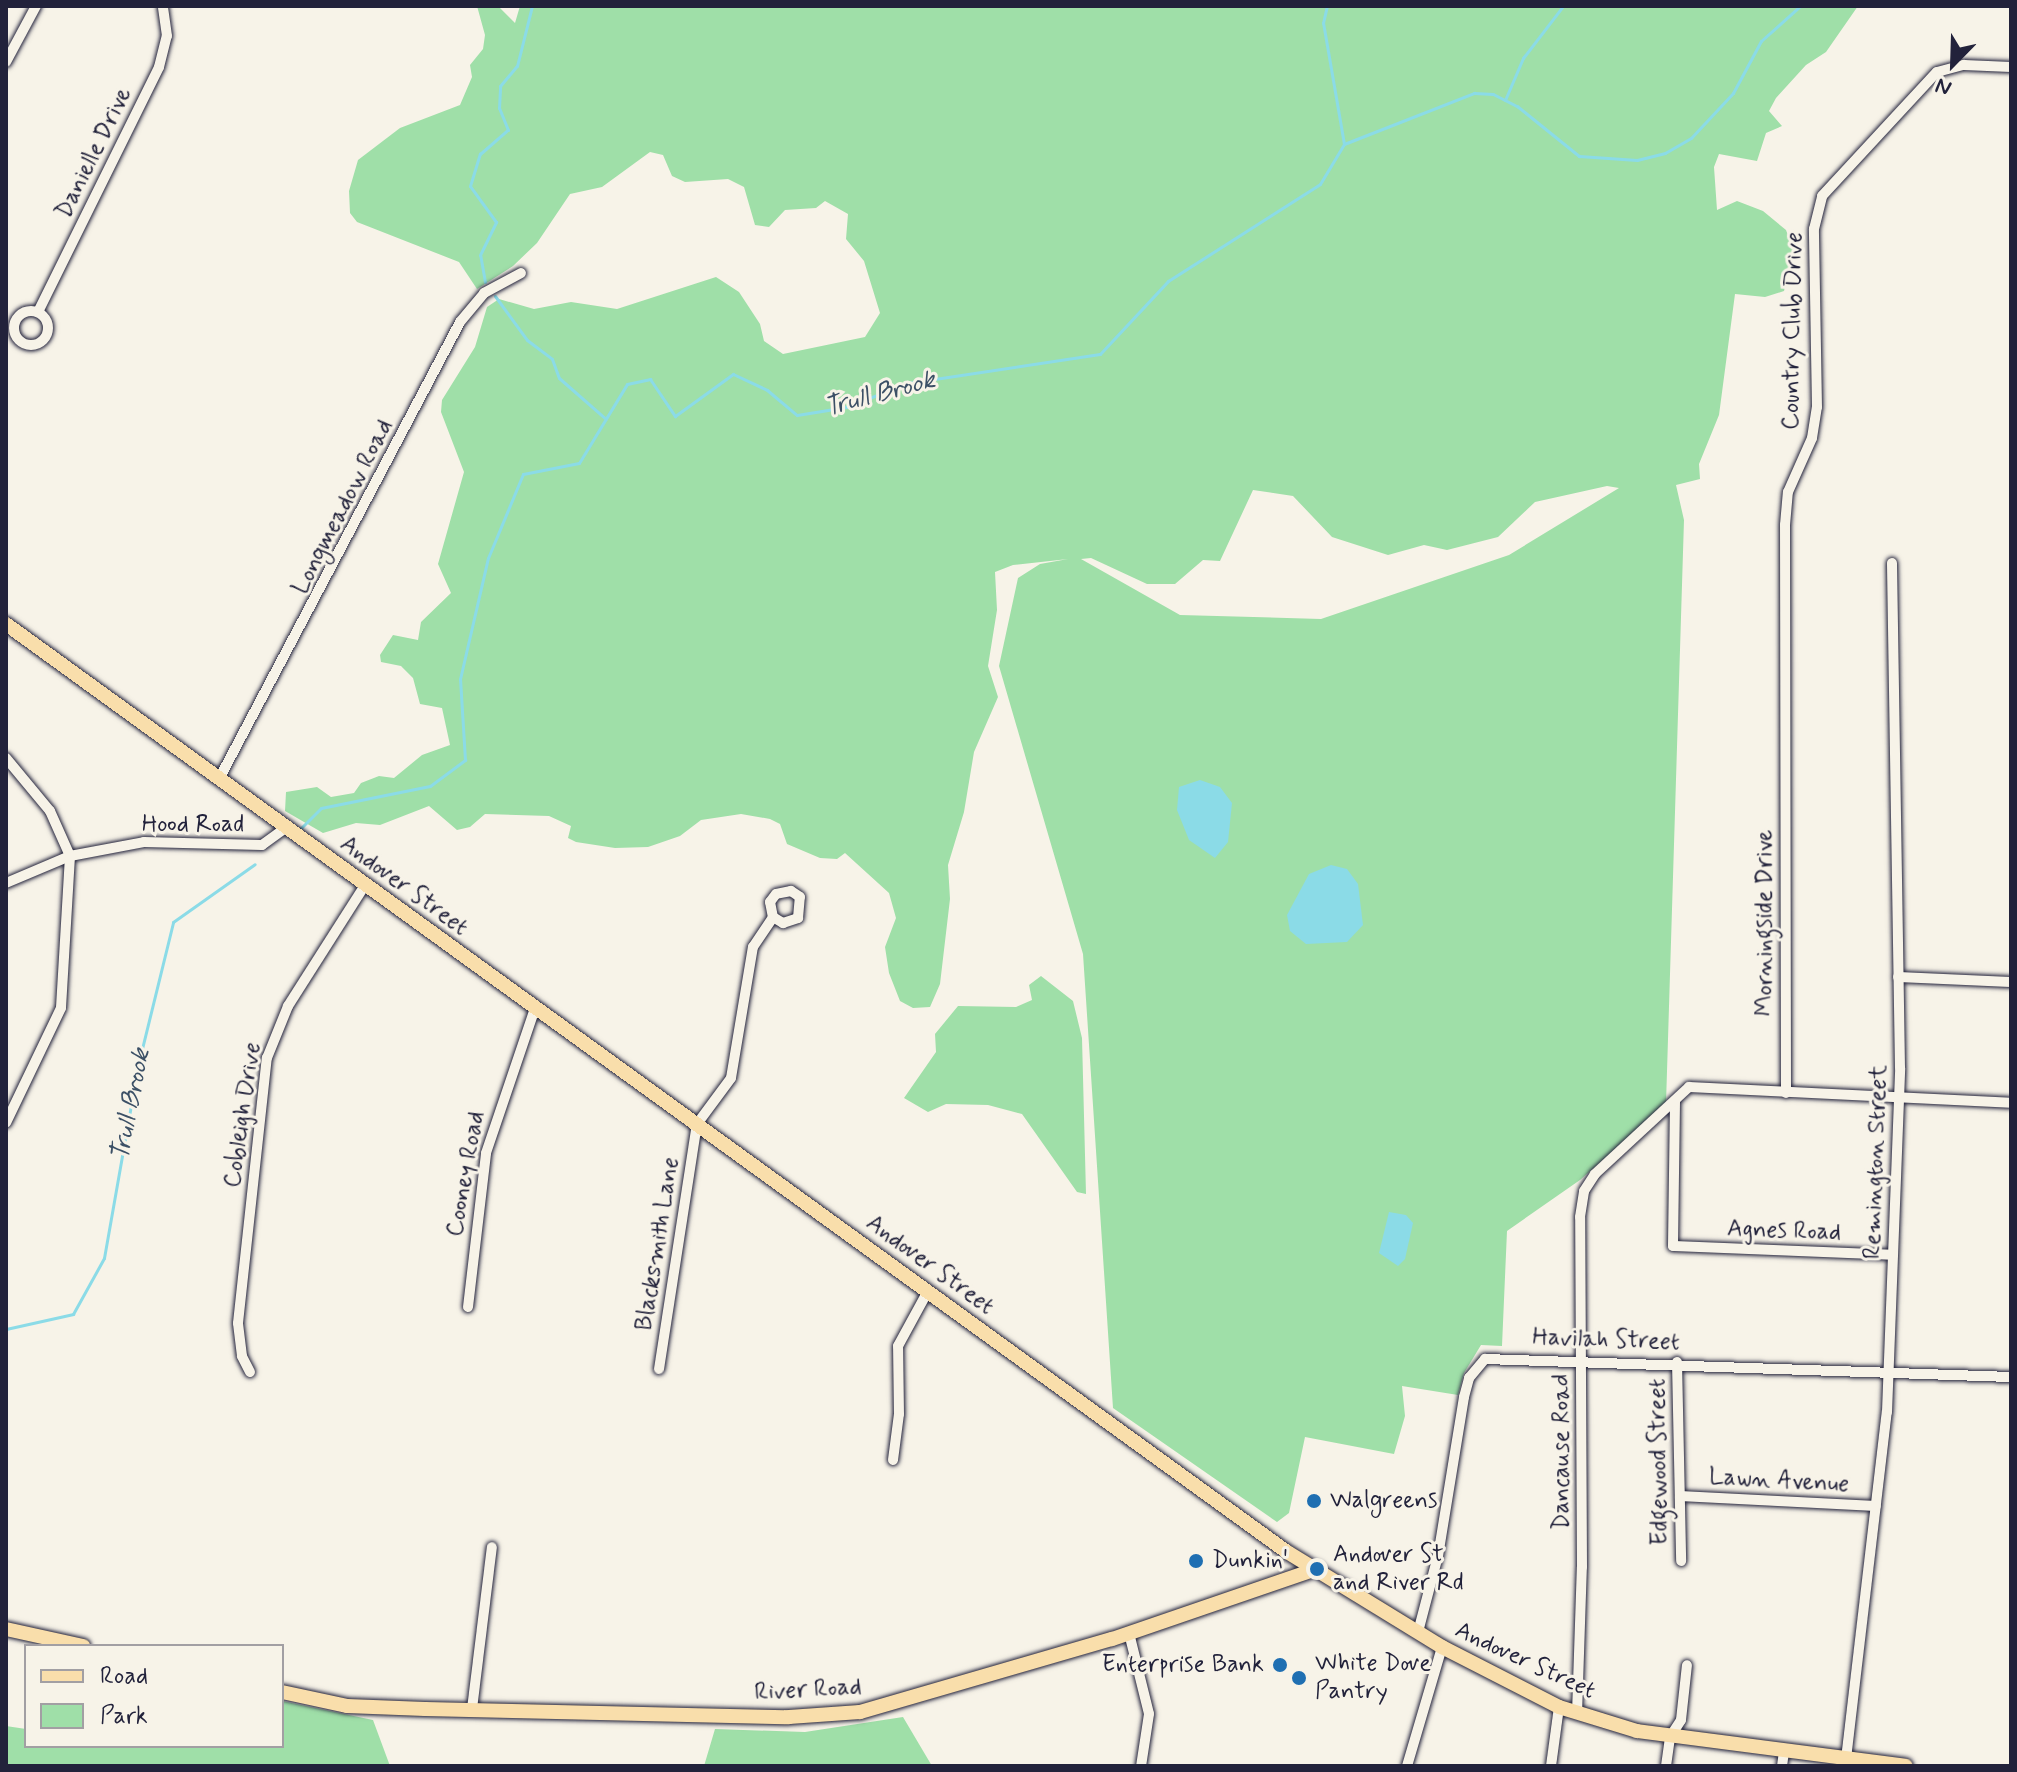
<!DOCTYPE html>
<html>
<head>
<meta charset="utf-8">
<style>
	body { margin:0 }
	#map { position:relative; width:2017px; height:1772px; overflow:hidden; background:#f7f3e8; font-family:Mynerve,sans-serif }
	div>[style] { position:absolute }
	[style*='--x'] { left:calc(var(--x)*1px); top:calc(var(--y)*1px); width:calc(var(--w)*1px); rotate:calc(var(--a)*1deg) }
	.green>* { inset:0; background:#9fdfa8 }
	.water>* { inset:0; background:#8bdbe7 }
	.stream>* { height:3px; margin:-1.5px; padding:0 1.5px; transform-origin:1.5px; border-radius:1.5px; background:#8bdbe7 }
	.roads { filter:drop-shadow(0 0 2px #22223b) drop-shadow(0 0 2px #22223b) }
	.minor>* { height:10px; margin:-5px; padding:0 5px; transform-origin:5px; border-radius:5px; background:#f7f3e8 }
	.minor>.ring { margin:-5px; padding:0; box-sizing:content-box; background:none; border:10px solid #f7f3e8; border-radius:50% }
	.major>* { height:14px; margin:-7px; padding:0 7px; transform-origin:7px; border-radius:7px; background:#f9deab }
	.dots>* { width:22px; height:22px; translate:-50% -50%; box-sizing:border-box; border:4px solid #f7f3e8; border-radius:50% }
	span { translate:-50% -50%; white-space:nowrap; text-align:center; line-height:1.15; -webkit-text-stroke:6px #f7f3e8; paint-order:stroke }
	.street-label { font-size:24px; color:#22223b }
	.poi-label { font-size:24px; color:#22223b }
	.left { translate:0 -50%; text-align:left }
	.right { translate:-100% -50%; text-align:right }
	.water-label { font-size:26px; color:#3c5066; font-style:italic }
	.frame { position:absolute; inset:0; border:8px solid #22223b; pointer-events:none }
	.legend { position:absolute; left:24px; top:1644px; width:260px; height:104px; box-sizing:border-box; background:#f7f3e8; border:2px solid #a29fa3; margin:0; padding:10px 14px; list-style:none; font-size:24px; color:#22223b }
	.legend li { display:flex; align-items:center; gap:16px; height:40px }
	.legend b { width:40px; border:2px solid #a29fa3 }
	.north { position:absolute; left:1913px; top:24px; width:80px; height:80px; -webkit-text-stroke:6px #f7f3e8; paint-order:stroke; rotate:203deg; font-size:22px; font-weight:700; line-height:32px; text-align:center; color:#22223b }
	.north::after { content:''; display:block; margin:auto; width:28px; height:36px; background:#22223b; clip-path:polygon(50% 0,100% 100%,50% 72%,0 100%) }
</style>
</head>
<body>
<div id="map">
	<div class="green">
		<div style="clip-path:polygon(evenodd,477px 6px,498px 6px,515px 23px,520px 6px,1858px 6px,1826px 52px,1806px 65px,1776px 98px,1769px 111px,1782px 126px,1766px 133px,1757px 161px,1719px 154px,1714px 167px,1717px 210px,1737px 201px,1763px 211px,1786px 230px,1794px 252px,1784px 291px,1765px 297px,1735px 294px,1719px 415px,1699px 464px,1700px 479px,1676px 485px,1684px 520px,1666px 1104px,1580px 1180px,1507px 1231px,1502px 1346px,1481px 1345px,1464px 1373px,1458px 1395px,1402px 1386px,1405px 1416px,1394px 1454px,1305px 1437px,1289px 1513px,1277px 1522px,1113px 1408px,1083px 954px,999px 666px,1018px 578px,1040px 564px,1068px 559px,1013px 565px,995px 572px,997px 610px,988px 666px,998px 697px,974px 752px,964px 812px,948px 865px,950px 899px,940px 984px,930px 1007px,913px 1008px,900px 1001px,889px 973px,885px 947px,896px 918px,889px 893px,845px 853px,837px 859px,820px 858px,787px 844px,780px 824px,770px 819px,741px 814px,701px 820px,680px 836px,648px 847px,615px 848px,576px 842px,568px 838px,571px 826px,549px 816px,485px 814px,470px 827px,457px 830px,429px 806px,380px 825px,356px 823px,323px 833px,285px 811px,286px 792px,317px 787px,331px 797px,354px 793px,361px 783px,379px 776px,394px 778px,422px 755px,450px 745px,442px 708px,420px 704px,413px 678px,401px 666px,381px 662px,380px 655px,393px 635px,418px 640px,421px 622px,451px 593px,438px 564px,464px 472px,441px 412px,442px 400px,475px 347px,487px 307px,499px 299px,534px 309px,571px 302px,617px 309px,716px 277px,739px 292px,760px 324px,764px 341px,783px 354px,865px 337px,880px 313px,864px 261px,846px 239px,848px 214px,825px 201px,816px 208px,785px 210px,769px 227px,755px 225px,744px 187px,728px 179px,685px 182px,672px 176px,663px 155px,650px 152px,602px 187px,570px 194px,537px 243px,513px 266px,477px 289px,459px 262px,357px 222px,350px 213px,349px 191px,358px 160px,400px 128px,460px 105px,472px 77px,470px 65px,483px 49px,485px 35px,477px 6px,1607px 486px,1619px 488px,1509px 555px,1321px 619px,1180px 615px,1081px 559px,1091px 558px,1147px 584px,1175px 584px,1203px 560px,1220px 561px,1253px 490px,1293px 496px,1332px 537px,1388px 555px,1424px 545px,1447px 550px,1498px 537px,1535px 502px,1607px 486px)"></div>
		<div style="clip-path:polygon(1041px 976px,1073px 1001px,1082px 1038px,1086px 1194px,1077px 1192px,1022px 1114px,988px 1105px,946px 1104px,928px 1112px,904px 1098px,936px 1052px,935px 1034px,958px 1006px,1016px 1007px,1032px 1000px,1029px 985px)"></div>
		<div style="clip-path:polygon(282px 1701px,373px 1720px,390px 1766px,6px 1766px,6px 1726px,26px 1729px,26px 1746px,282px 1746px)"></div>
		<div style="clip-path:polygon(903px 1717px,932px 1766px,704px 1766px,715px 1729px,805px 1732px)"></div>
	</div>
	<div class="water">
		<div style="clip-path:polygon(1200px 780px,1220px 787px,1232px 803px,1228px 842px,1215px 858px,1189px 840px,1177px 810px,1179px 787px)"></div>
		<div style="clip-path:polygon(1331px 865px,1347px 869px,1358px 884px,1363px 925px,1347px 942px,1306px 944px,1290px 931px,1287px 915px,1309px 874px)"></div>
		<div style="clip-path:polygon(1389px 1212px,1406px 1215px,1413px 1223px,1405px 1259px,1398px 1266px,1379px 1253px)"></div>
	</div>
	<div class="stream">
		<div style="--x:1505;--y:100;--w:46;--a:-66.8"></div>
		<div style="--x:1523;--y:58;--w:66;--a:-52.4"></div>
		<div style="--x:1344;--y:144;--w:140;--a:-21.4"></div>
		<div style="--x:1474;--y:93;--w:19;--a:3"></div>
		<div style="--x:1493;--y:94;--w:27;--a:27"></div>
		<div style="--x:1517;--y:106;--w:80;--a:38.9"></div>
		<div style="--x:1579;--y:156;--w:58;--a:3.9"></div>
		<div style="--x:1637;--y:160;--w:29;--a:-14"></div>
		<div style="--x:1665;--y:153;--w:30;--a:-30"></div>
		<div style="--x:1691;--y:138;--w:62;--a:-47"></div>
		<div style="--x:1733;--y:93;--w:59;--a:-61.7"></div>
		<div style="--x:1761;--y:41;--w:52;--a:-41.9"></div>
		<div style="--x:485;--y:282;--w:27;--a:-100"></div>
		<div style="--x:480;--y:255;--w:37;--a:-64"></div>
		<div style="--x:496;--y:222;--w:44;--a:-125.8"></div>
		<div style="--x:470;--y:186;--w:34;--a:-73"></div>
		<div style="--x:480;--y:154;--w:37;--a:-41"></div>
		<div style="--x:508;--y:130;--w:24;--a:-112"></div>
		<div style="--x:499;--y:108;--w:22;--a:-87"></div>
		<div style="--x:500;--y:86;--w:26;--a:-50"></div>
		<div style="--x:517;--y:66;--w:62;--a:-76"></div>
		<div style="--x:495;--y:296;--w:54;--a:54"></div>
		<div style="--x:527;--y:340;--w:31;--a:37"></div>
		<div style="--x:552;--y:359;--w:20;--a:70"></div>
		<div style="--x:559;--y:378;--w:62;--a:41.1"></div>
		<div style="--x:301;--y:828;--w:28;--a:-45"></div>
		<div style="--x:321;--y:808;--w:111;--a:-11.4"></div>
		<div style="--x:430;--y:786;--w:44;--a:-36.6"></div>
		<div style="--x:465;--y:760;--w:81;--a:-93.5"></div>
		<div style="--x:460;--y:679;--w:124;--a:-77"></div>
		<div style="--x:488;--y:558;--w:91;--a:-67.4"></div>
		<div style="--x:523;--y:474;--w:57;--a:-11.1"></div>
		<div style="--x:579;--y:463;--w:92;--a:-58.7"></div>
		<div style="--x:627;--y:384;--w:24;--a:-12"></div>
		<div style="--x:650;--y:379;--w:45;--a:56"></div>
		<div style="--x:675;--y:416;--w:72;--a:-35.9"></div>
		<div style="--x:733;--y:374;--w:38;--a:25"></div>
		<div style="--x:767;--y:390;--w:39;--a:40"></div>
		<div style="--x:797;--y:415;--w:50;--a:-9.3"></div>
		<div style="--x:846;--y:407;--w:66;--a:-21.2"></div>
		<div style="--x:908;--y:383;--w:194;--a:-8.6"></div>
		<div style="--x:1100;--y:354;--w:100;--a:-47"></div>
		<div style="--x:1168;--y:281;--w:180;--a:-32.5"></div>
		<div style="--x:1320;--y:184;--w:47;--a:-59"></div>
		<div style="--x:1344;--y:144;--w:123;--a:-99.8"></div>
		<div style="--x:1323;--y:23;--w:17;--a:-77"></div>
		<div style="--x:6;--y:1329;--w:69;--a:-12.6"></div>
		<div style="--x:73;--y:1314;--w:64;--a:-61"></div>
		<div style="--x:104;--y:1258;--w:196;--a:-80"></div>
		<div style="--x:138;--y:1065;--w:147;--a:-76.2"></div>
		<div style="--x:173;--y:922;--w:100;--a:-35.3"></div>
	</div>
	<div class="roads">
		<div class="minor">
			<div style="--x:6;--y:62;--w:64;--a:-61.8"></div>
			<div class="ring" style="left:14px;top:311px;width:24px;height:24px"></div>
			<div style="--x:38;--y:312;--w:273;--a:-63.7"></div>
			<div style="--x:159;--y:67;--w:32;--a:-76"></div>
			<div style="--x:167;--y:36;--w:30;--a:-98"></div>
			<div style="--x:6;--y:758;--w:69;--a:50.3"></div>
			<div style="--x:50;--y:811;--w:49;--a:66"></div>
			<div style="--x:70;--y:856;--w:152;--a:93.4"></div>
			<div style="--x:61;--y:1008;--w:127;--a:115.6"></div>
			<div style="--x:219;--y:779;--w:517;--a:-62.19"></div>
			<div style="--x:460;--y:322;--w:38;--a:-50"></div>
			<div style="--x:484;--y:293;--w:42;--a:-28.4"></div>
			<div style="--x:6;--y:883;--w:69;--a:-22.9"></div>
			<div style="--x:70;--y:856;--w:75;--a:-10.7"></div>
			<div style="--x:144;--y:842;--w:118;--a:1.5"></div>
			<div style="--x:262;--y:845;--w:29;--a:-36"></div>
			<div style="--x:1898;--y:977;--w:113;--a:2.5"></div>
			<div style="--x:1786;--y:1093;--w:568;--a:-90.1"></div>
			<div style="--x:1785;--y:525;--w:33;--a:-85"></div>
			<div style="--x:1788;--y:492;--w:59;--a:-66"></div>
			<div style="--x:1812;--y:438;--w:31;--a:-81"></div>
			<div style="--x:1817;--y:407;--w:178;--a:-91"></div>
			<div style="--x:1814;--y:229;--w:34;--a:-76"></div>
			<div style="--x:1822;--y:196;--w:169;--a:-47.2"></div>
			<div style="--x:1937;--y:72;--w:28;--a:-15"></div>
			<div style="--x:1964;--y:65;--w:47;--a:2.4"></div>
			<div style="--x:1675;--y:1102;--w:144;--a:90.8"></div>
			<div style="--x:1673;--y:1246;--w:220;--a:2.3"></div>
			<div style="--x:468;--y:1307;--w:155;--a:-83.3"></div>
			<div style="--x:486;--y:1153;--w:153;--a:-71.3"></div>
			<div style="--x:1677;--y:1362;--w:199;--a:88.8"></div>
			<div style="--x:659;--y:1369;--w:248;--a:-81.2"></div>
			<div style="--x:697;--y:1124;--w:57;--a:-53.5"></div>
			<div style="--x:731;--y:1078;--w:133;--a:-80.5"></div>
			<div style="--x:753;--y:947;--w:36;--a:-56"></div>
			<div style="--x:773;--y:917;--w:12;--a:31"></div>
			<div style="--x:783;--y:923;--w:16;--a:-18"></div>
			<div style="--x:798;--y:918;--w:21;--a:-85"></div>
			<div style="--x:800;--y:897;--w:11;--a:-146"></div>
			<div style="--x:791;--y:891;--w:15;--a:169"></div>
			<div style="--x:776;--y:894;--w:10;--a:127"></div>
			<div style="--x:770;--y:902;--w:15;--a:79"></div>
			<div style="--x:250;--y:1372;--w:18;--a:-117"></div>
			<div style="--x:242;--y:1356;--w:33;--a:-97"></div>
			<div style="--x:238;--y:1323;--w:267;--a:-83.8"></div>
			<div style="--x:267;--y:1058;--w:56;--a:-68"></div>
			<div style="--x:288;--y:1006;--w:143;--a:-57.5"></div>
			<div style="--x:893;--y:1460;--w:46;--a:-82.6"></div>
			<div style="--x:899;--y:1414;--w:68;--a:-90.8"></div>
			<div style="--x:898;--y:1346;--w:63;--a:-61.4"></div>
			<div style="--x:1680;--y:1496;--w:196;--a:2.9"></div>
			<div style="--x:1418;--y:1632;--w:79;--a:-75.3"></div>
			<div style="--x:1438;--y:1556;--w:161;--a:-80.7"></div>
			<div style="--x:1464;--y:1397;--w:20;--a:-75"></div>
			<div style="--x:1469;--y:1378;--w:25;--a:-50"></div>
			<div style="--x:1485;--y:1359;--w:526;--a:1.96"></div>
			<div style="--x:1129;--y:1633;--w:83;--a:76.1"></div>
			<div style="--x:1149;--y:1714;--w:53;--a:98.7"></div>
			<div style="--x:472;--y:1709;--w:163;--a:-83"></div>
			<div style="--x:1577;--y:1714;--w:147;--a:-88.1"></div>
			<div style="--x:1582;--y:1567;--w:350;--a:-90.3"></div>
			<div style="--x:1580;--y:1217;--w:26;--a:-81"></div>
			<div style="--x:1584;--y:1191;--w:20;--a:-57"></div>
			<div style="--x:1595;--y:1174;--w:128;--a:-42.8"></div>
			<div style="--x:1689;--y:1087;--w:322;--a:2.8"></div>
			<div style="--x:1846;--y:1759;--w:349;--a:-83.3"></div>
			<div style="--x:1887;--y:1412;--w:344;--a:-87.8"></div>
			<div style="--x:1900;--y:1068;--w:505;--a:-90.91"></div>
			<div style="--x:1407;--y:1766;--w:124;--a:-73.6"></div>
			<div style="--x:1551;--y:1766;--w:60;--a:-82.3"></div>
			<div style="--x:1666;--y:1766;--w:29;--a:-82"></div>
			<div style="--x:1670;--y:1737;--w:20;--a:-57"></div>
			<div style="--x:1681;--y:1720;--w:55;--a:-83.8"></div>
			<div style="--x:1782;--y:1766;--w:14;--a:-82"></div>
		</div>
		<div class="major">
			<div style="--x:6;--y:624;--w:1582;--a:35.92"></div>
			<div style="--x:1287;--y:1552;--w:182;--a:31.5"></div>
			<div style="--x:1442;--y:1647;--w:131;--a:27.1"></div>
			<div style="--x:1559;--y:1707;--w:82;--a:17.1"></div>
			<div style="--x:1637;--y:1731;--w:271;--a:7.4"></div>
			<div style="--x:6;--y:1629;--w:79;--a:12.4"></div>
			<div style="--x:282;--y:1692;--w:66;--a:12.2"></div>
			<div style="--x:347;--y:1706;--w:78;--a:2.2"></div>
			<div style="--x:425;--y:1709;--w:364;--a:1.3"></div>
			<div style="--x:789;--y:1717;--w:71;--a:-4"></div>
			<div style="--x:860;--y:1712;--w:262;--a:-16.2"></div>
			<div style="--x:1112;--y:1639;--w:217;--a:-18.9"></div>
		</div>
	</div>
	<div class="dots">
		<div style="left:1314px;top:1501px;background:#1f6fb2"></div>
		<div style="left:1196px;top:1561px;background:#1f6fb2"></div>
		<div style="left:1317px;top:1569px;background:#1f6fb2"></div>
		<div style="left:1280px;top:1665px;background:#1f6fb2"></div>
		<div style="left:1299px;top:1678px;background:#1f6fb2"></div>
	</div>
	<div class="street-label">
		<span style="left:94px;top:153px;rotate:-64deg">Danielle Drive</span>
		<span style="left:1793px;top:331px;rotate:-89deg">Country Club Drive</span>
		<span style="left:343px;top:507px;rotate:-63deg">Longmeadow Road</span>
		<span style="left:193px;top:825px">Hood Road</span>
		<span style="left:404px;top:886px;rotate:36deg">Andover Street</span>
		<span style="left:1765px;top:923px;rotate:-90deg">Morningside Drive</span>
		<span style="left:243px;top:1115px;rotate:-82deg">Cobleigh Drive</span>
		<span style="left:1876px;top:1162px;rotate:-88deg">Remington Street</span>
		<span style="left:466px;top:1174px;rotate:-80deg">Cooney Road</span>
		<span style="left:1784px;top:1231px;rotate:2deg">Agnes Road</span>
		<span style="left:658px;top:1244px;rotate:-81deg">Blacksmith Lane</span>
		<span style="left:930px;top:1265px;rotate:36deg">Andover Street</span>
		<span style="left:1606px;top:1340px;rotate:2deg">Havilah Street</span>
		<span style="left:1562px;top:1452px;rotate:-90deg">Dancause Road</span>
		<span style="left:1659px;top:1462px;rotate:-91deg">Edgewood Street</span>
		<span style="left:1779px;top:1481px;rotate:3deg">Lawn Avenue</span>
		<span style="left:1525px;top:1661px;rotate:25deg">Andover Street</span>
		<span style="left:808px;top:1690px;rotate:-3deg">River Road</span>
	</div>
	<div class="poi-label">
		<span class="left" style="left:1330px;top:1501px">Walgreens</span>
		<span class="left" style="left:1333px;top:1569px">Andover St<br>and River Rd</span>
		<span class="left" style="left:1212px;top:1561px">Dunkin'</span>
		<span class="left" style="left:1315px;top:1678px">White Dove<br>Pantry</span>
		<span class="right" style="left:1264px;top:1665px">Enterprise Bank</span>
	</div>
	<div class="water-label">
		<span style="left:880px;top:395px;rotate:-15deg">Trull Brook</span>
		<span style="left:132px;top:1105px;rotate:-79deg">Trull Brook</span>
	</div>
	<div class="frame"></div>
	<ul class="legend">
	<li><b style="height:10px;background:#f9deab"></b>Road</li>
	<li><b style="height:22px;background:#9fdfa8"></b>Park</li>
	</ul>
	<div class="north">N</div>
</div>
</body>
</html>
